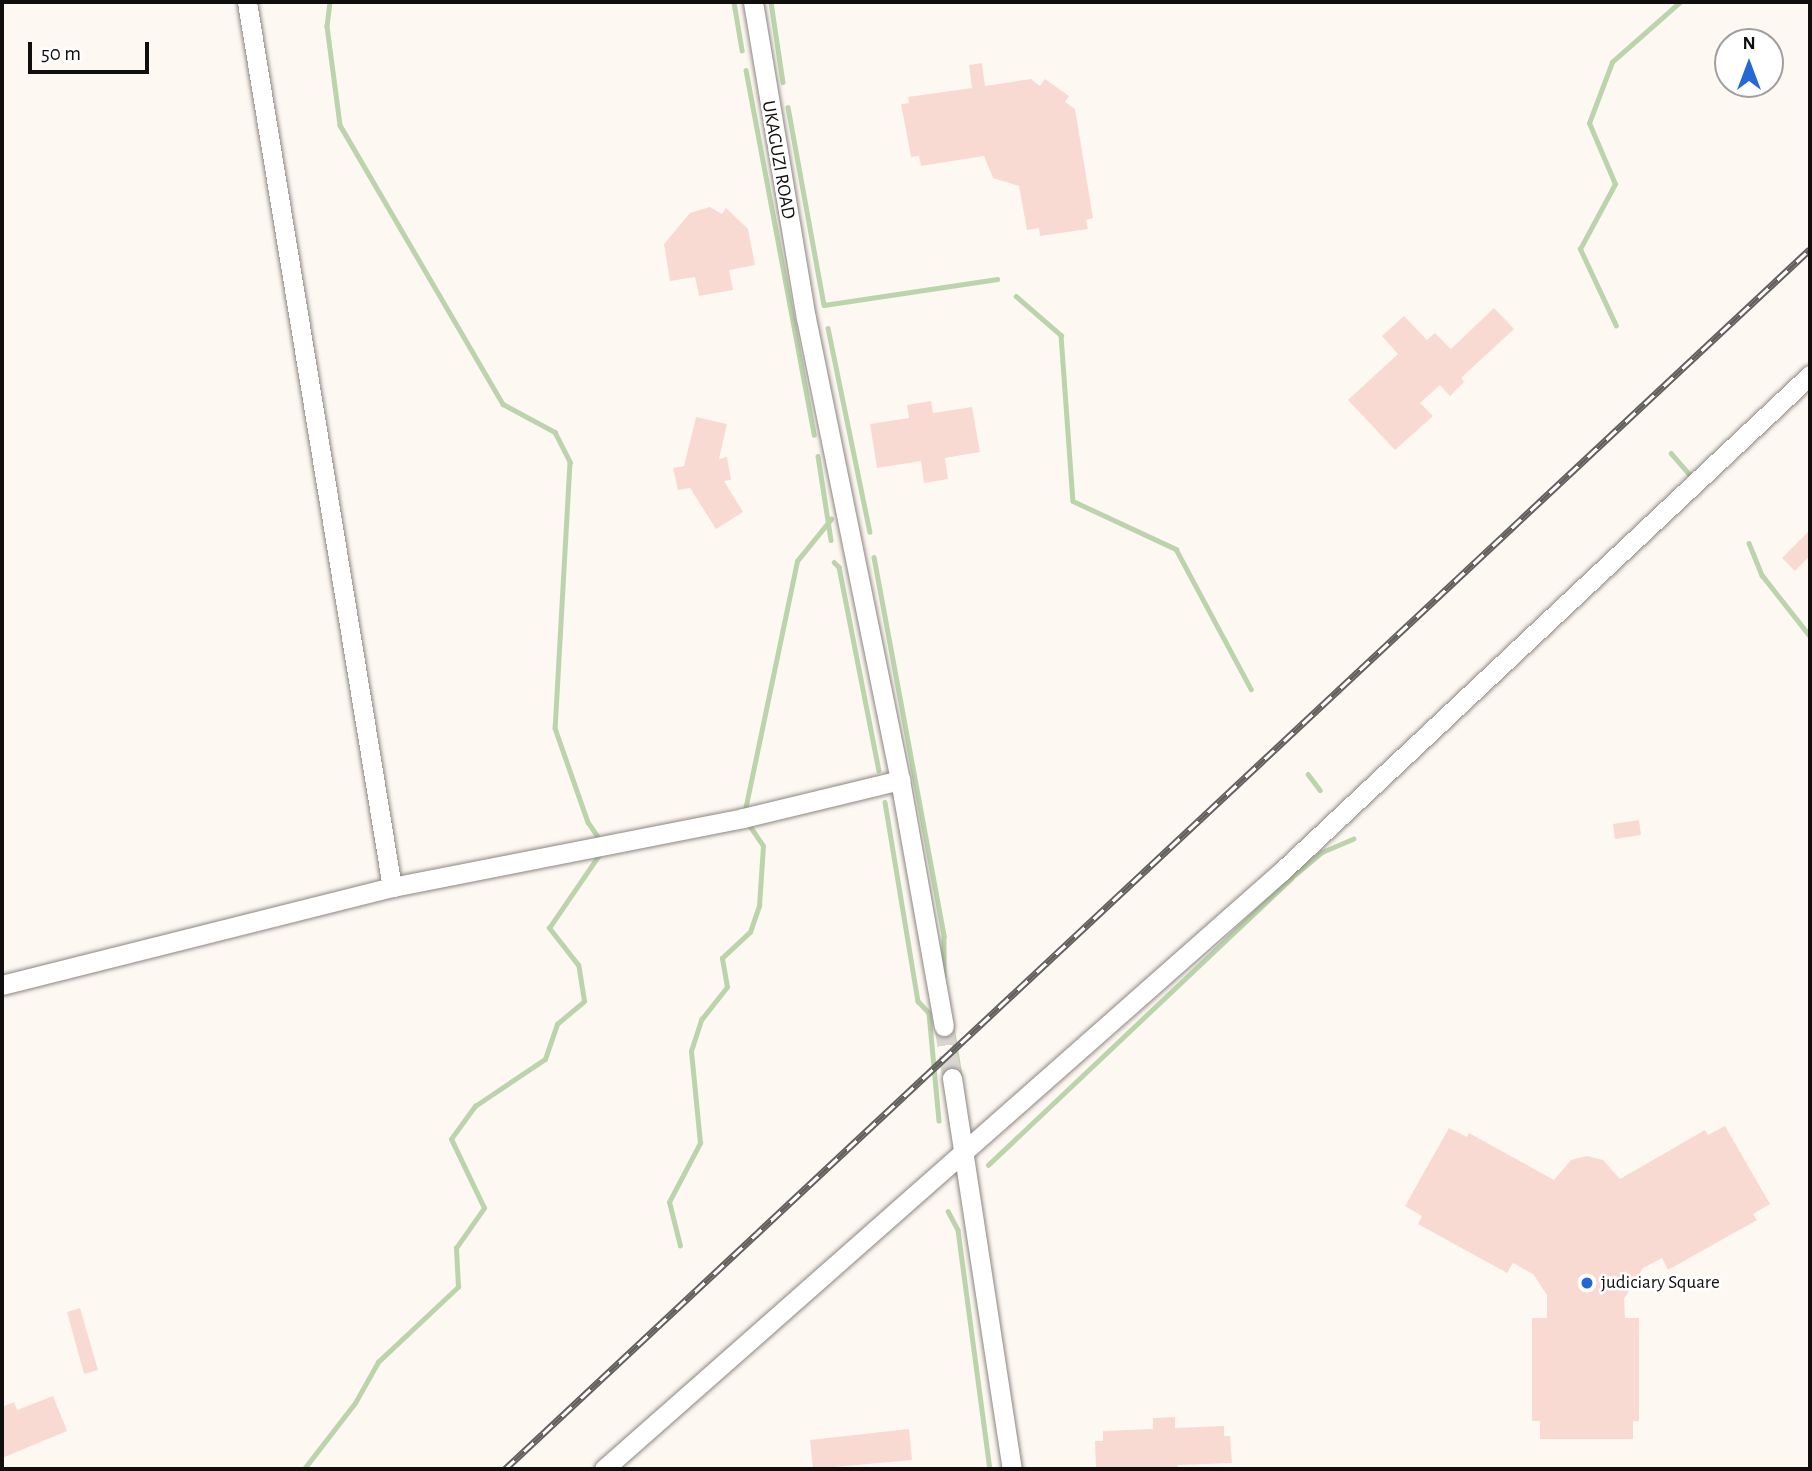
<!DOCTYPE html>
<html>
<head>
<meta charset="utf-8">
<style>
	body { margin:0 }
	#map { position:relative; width:1812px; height:1471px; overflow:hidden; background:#fef8f3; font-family:"Alegreya Sans",sans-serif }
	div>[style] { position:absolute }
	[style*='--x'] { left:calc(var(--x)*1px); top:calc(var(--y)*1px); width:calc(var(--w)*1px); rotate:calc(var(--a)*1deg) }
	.stream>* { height:4.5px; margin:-2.25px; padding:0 2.25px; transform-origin:2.25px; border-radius:2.25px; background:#bcd4ac }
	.building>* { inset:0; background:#f9dad3 }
	.minor-tunnel>* { height:19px; margin-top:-9.5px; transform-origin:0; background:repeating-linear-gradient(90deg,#dad5d0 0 19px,transparent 0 29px) }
	.roads { filter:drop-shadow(0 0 2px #8c8681) drop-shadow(0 0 2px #8c8681) }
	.minor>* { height:19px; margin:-9.5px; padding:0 9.5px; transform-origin:9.5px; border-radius:9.5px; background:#fff }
	.rail>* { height:7px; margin-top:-3.5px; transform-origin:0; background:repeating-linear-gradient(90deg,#fff 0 13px,#64605d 0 26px); box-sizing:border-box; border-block:2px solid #64605d }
	.dots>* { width:19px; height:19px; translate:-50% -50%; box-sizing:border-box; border:4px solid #fff; border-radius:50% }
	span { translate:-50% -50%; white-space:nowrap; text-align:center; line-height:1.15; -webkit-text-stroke:5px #fff; paint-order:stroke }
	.street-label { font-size:19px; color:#110f0d }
	.poi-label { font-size:19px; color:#110f0d }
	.left { translate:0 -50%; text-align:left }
	.frame { position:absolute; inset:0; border:4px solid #110f0d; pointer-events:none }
	.north { position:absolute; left:1714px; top:28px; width:70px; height:70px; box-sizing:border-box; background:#fff; border:2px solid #a09f9e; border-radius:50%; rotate:0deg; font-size:19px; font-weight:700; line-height:28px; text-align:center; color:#110f0d }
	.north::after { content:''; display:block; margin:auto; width:24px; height:32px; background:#2567d3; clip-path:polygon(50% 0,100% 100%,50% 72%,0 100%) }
	.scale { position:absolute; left:28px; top:42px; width:121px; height:32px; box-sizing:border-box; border:4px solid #110f0d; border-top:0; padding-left:9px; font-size:21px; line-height:24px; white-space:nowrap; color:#110f0d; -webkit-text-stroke:5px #fff; paint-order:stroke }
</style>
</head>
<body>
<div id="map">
	<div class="stream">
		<div style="--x:330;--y:2;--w:24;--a:97"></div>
		<div style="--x:327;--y:26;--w:100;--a:82.5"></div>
		<div style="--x:340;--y:125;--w:323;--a:59.7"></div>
		<div style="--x:503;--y:404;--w:59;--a:28.3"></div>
		<div style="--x:555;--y:432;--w:34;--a:63"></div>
		<div style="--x:570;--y:462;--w:266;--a:93.2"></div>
		<div style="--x:555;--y:728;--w:100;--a:70.7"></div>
		<div style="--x:588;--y:822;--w:23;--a:56"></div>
		<div style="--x:734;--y:2;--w:49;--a:80.5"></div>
		<div style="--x:771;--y:2;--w:81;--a:81.5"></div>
		<div style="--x:746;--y:70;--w:371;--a:79.4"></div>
		<div style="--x:788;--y:107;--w:201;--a:79.7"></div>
		<div style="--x:824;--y:305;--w:175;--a:-8.5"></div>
		<div style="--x:1016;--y:296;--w:60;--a:40.9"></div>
		<div style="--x:1061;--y:335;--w:166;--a:85.9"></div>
		<div style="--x:1073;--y:501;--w:114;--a:25"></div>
		<div style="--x:1176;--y:549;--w:159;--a:61.8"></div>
		<div style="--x:1616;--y:326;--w:85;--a:-115.1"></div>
		<div style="--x:1580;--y:249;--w:74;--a:-61.7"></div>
		<div style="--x:1615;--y:184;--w:66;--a:-113.1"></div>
		<div style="--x:1589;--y:123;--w:65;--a:-69.3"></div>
		<div style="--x:1612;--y:62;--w:91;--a:-41.4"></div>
		<div style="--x:828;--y:328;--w:208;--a:78.4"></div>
		<div style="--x:1671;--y:453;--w:30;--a:49"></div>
		<div style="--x:818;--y:456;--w:85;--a:81.2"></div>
		<div style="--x:1749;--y:543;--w:35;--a:68"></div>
		<div style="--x:1762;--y:575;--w:78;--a:51.8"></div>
		<div style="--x:874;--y:557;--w:385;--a:79.5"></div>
		<div style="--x:944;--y:936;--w:40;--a:90"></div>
		<div style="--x:834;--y:562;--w:7;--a:45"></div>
		<div style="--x:839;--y:567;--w:207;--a:78.9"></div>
		<div style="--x:1308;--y:774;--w:20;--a:53"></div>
		<div style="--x:885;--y:802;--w:202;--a:80.6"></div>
		<div style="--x:918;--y:1001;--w:16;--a:47"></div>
		<div style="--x:929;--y:1013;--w:108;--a:84.7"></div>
		<div style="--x:745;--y:810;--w:254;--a:-78.2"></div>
		<div style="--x:797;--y:561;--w:54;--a:-51"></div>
		<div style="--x:952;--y:1026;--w:51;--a:80.9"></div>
		<div style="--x:988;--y:1165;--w:417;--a:-43.4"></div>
		<div style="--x:1291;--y:878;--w:40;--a:-40"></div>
		<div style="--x:1322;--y:852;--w:34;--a:-23"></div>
		<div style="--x:948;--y:1211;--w:21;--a:62"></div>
		<div style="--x:958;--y:1230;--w:241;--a:82.4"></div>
		<div style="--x:680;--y:1246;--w:45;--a:-104"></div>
		<div style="--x:669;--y:1202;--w:67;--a:-62.3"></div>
		<div style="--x:700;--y:1143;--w:92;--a:-95.6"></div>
		<div style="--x:691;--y:1051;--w:33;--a:-72"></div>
		<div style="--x:701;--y:1020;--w:42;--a:-51.8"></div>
		<div style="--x:727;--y:987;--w:29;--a:-100"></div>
		<div style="--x:722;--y:958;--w:38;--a:-43"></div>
		<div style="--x:750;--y:932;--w:28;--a:-71"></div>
		<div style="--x:759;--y:906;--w:60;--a:-86.2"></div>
		<div style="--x:763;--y:846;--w:30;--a:-124"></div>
		<div style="--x:304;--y:1469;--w:83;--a:-52.3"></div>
		<div style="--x:355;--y:1403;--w:47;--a:-60.7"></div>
		<div style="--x:378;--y:1362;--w:110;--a:-43.2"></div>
		<div style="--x:458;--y:1287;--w:39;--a:-93"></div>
		<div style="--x:456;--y:1248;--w:49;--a:-55"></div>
		<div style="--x:484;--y:1208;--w:76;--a:-115.6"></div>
		<div style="--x:451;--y:1139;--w:41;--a:-54"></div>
		<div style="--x:475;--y:1106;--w:84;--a:-33.9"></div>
		<div style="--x:545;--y:1059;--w:37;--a:-71"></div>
		<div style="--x:557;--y:1024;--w:35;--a:-40"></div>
		<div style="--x:584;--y:1001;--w:36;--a:-99"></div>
		<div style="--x:578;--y:965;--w:47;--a:-128.1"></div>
		<div style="--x:549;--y:928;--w:92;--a:-55.6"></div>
	</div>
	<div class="building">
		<div style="clip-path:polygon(982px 63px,985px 86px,1031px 79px,1040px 86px,1045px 79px,1069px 96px,1065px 102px,1075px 109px,1093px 218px,1086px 220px,1088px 229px,1040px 236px,1039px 228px,1027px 230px,1019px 186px,993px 178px,984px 156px,921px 166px,919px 156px,911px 157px,901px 104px,909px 103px,908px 97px,972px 88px,969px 65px)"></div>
		<div style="clip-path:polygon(710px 207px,722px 214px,726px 208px,748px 229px,755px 265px,729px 270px,733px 290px,699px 296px,695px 277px,670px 281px,664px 244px,690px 213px)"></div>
		<div style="clip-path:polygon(1494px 308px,1514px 329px,1461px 378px,1464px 382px,1450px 396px,1440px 385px,1420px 403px,1433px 416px,1395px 450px,1348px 400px,1398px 354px,1382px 336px,1404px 316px,1427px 340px,1435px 333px,1451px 349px)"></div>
		<div style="clip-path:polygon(931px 401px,933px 413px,972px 407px,980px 452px,945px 458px,948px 479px,924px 483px,921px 461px,877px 468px,870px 424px,909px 418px,907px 405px)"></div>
		<div style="clip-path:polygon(696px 417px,727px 424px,719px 459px,727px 457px,731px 480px,724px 481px,743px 512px,716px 529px,690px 488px,678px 490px,673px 468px,684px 466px)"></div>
		<div style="clip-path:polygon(1810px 530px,1810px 556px,1795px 571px,1782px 558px)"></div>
		<div style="clip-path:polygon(1639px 820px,1641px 835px,1615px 839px,1613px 824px)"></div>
		<div style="clip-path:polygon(1725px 1126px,1770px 1204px,1753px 1214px,1757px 1220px,1668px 1270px,1662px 1258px,1643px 1268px,1624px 1299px,1625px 1318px,1639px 1318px,1639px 1421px,1633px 1421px,1633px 1439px,1540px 1439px,1540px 1421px,1532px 1421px,1532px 1318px,1547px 1318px,1547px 1295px,1533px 1274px,1513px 1263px,1507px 1273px,1418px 1224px,1422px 1216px,1405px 1206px,1449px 1128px,1467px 1137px,1469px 1133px,1554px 1180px,1571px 1160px,1587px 1156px,1603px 1160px,1620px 1179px,1705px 1130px,1708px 1135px)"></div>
		<div style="clip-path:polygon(80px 1308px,98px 1370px,84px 1374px,67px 1312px)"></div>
		<div style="clip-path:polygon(53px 1396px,67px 1431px,2px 1458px,2px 1407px,14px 1402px,17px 1410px)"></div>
		<div style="clip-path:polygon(1175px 1417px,1175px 1428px,1224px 1426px,1224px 1436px,1230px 1436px,1232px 1463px,1178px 1465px,1178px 1469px,1096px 1468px,1095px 1441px,1103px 1441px,1103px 1431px,1153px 1429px,1153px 1418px)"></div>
		<div style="clip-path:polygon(909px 1429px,912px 1460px,813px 1469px,810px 1440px)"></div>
	</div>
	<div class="minor-tunnel">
		<div style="--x:944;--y:1026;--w:53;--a:81.3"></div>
	</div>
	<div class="roads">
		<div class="minor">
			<div style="--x:247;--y:2;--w:897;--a:80.7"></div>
			<div style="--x:753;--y:2;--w:320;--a:80.5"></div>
			<div style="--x:806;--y:318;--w:471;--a:78.5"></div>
			<div style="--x:900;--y:780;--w:250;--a:79.9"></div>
			<div style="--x:2;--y:985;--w:402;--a:-14.1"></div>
			<div style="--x:392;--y:887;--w:358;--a:-11.1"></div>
			<div style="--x:743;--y:818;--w:162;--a:-13.6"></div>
			<div style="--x:952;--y:1078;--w:396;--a:81.3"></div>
			<div style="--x:604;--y:1469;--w:903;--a:-41.41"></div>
			<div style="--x:1281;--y:872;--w:726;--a:-43.21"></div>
		</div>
	</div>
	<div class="rail">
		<div style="--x:505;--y:1469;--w:1786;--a:-43.07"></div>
	</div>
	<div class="dots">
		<div style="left:1587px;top:1283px;background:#2567d3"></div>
	</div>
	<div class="street-label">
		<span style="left:778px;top:160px;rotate:80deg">UKAGUZI ROAD</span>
	</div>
	<div class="poi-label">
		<span class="left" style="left:1601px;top:1283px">judiciary Square</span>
	</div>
	<div class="frame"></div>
	<div class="north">N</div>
	<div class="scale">50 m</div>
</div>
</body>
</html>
